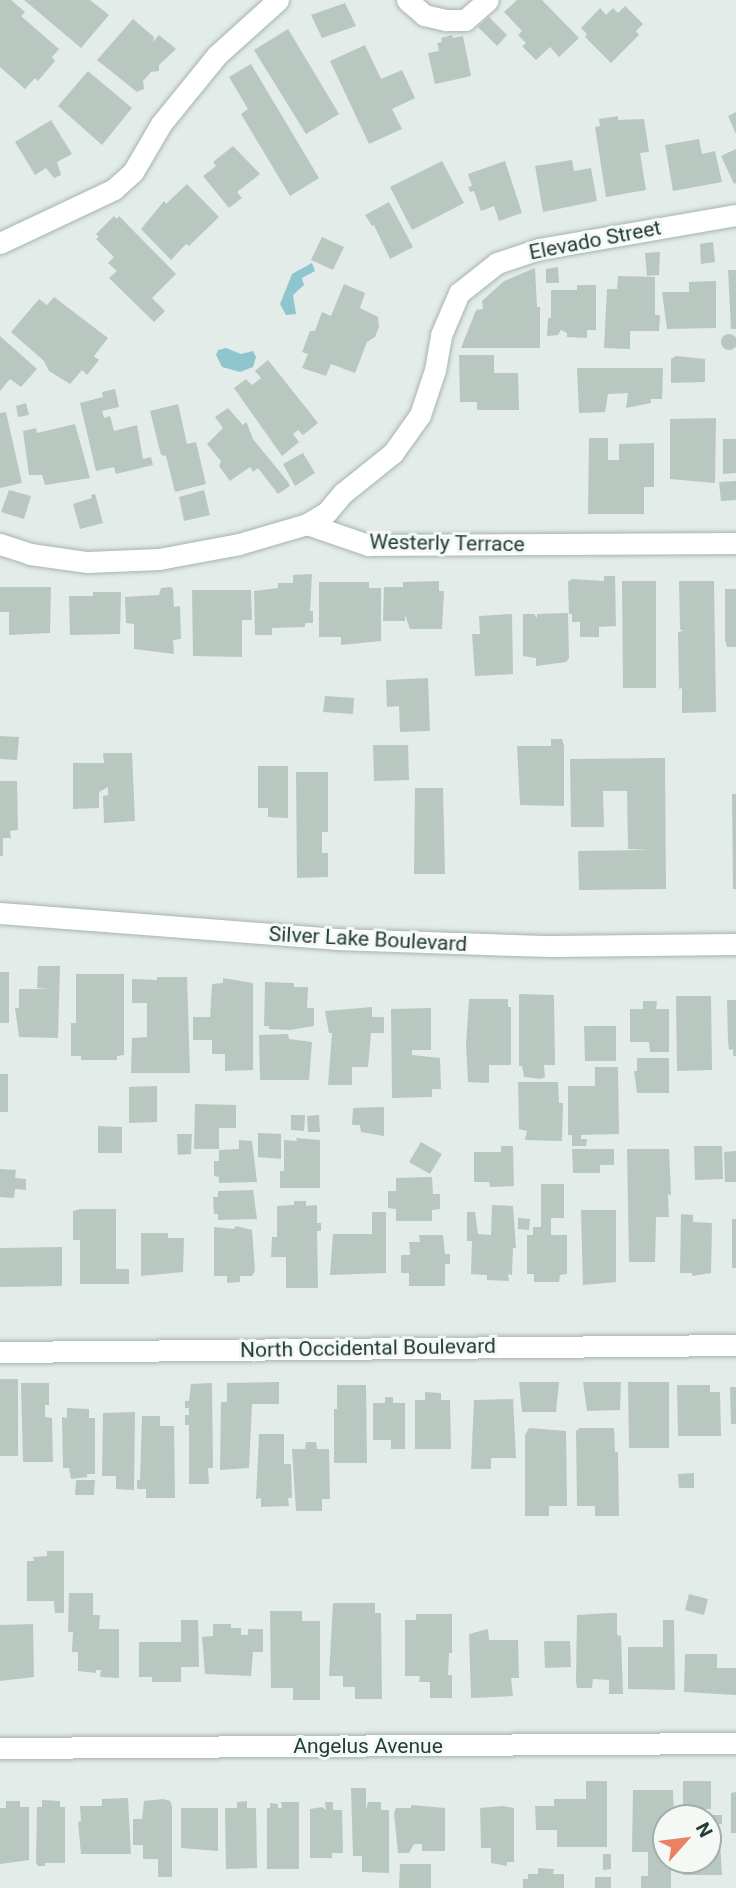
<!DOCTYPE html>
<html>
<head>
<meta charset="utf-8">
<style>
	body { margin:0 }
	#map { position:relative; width:736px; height:1888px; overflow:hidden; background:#e3ece8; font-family:Roboto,sans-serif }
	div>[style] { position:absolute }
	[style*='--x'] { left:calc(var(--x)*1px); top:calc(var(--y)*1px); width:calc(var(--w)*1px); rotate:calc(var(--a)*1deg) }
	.water>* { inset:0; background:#8fc6ce }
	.building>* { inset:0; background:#b9c7c1 }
	.round { border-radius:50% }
	.roads { filter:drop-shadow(0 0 2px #a6b4af) drop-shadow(0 0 2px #a6b4af) }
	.minor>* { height:21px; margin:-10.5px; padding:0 10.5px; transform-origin:10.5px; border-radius:10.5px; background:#fff }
	.secondary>* { height:21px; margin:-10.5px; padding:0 10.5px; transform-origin:10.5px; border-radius:10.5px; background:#fff }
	span { translate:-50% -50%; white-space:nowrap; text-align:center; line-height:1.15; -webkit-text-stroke:6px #f4f9f6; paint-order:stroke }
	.street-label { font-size:21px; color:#243d35 }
	.north { position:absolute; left:652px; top:1804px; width:70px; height:70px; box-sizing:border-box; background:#f4f9f6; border:2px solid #a1aea9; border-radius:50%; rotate:62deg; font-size:19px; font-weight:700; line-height:28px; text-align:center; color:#243d35 }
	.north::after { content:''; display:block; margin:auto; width:24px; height:32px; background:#ea8163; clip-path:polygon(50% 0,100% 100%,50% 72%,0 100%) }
</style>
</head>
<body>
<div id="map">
	<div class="water">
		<div style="clip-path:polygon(312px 263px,315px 271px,302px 278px,304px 285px,293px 295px,296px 314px,286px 315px,280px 304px,292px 274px)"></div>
		<div style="clip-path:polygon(226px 348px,241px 354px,253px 351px,256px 357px,253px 367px,240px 372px,222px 367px,216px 355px,218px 350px)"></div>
	</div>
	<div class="building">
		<div style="clip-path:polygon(0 0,11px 0,25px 12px,21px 16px,59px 49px,52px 57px,55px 61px,38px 81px,35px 78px,25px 89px,0 67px)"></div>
		<div style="clip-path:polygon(24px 0,90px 0,109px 15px,81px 48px)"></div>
		<div style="clip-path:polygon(517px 0,542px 0,579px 38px,559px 57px,550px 47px,536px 60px,522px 46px,526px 43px,518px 35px,522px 31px,504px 12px)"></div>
		<div style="clip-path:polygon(345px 3px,356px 26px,322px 38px,311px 15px)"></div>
		<div style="clip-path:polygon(625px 6px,643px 24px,636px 31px,639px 35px,611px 63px,585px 37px,587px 34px,581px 28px,600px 8px,606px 15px,613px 8px,618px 13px)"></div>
		<div style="clip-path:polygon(489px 17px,507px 35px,497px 46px,478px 27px)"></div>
		<div style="clip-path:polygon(133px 19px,154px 37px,153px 42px,159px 35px,176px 49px,159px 65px,159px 71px,151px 72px,143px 81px,144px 89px,137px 92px,97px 60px)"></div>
		<div style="clip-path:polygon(288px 29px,339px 114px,306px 134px,254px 50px)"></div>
		<div style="clip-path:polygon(452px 35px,453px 38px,463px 36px,471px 76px,435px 84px,428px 53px,439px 51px,437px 43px,442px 42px,441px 38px)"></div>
		<div style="clip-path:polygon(365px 45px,381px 79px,402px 70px,415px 98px,392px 109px,402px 129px,369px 144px,330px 61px)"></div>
		<div style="clip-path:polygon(251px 64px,319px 178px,290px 196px,241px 114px,248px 109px,229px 77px)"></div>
		<div style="clip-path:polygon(88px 71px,132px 108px,102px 145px,58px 106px)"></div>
		<div style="clip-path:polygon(736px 112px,736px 134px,728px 116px)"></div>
		<div style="clip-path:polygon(618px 116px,618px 120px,644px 119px,649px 152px,640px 153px,646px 190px,606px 197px,595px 127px,600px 126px,599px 119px)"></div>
		<div style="clip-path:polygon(51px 120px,72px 154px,57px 162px,61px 175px,54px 178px,46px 168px,35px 175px,15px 142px)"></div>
		<div style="clip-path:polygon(699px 139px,702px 154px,715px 151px,722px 182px,673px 191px,665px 145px)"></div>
		<div style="clip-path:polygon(233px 146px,260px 174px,237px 192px,242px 198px,229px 208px,203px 176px,216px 166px,213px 162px)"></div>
		<div style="clip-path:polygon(736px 149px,736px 183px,734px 184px,721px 156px)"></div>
		<div style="clip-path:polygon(572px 160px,574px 171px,591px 168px,597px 201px,543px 212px,535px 166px)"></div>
		<div style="clip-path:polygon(442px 161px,464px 203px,412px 230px,390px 187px)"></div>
		<div style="clip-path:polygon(505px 161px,522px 213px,499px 221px,494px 206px,481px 211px,474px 191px,470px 192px,468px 187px,472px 186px,468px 174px)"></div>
		<div style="clip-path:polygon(187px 184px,219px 217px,189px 246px,186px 244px,171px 260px,141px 229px,164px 201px,166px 204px)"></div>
		<div style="clip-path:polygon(389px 202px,413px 247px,390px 259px,374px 225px,372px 226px,365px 215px)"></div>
		<div style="clip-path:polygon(114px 216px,117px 219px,119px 216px,176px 274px,152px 298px,165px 311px,154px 322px,109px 278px,117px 271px,108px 263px,114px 257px,96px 239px,99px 237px,96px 234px)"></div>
		<div style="clip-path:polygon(322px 237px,344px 247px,333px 270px,311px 260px)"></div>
		<div style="clip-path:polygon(713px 242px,715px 262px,701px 264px,700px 244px)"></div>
		<div style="clip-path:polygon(660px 252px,659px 275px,647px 276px,645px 253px)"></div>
		<div style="clip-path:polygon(558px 267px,559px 283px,546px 283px,546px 269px)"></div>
		<div style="clip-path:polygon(535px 268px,537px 307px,540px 307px,540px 348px,461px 348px,476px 310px,483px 309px,482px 301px,504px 281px)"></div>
		<div style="clip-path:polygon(728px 270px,736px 270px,736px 329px,731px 329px)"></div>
		<div style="clip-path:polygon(618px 276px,655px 277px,655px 315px,660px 315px,659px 331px,630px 331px,630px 349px,604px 348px,607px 289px,617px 289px)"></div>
		<div style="clip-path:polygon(716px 281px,716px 328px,667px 329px,662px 292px,689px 292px,689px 282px)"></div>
		<div style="clip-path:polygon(344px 284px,365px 293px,360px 308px,378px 317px,379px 327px,375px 337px,367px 342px,355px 373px,331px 364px,326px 376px,302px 368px,308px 354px,302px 352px,310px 331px,315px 331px,322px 312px,331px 316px)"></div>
		<div style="clip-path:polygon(577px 285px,596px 285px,596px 330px,587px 330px,587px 338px,567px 337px,567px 333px,561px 330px,558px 335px,547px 336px,548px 318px,551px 318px,551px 290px,577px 290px)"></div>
		<div style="clip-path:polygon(54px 297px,108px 338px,94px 356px,99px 360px,87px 375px,82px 370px,70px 384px,49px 371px,44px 361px,11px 332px,39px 299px,47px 305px)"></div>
		<div class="round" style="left:721px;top:334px;width:16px;height:16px"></div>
		<div style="clip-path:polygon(0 336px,37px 369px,21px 387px,10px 379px,0 391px)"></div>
		<div style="clip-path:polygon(459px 355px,494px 355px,494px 373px,518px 373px,519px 410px,477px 410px,477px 402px,460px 402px)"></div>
		<div style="clip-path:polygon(676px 356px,705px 359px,705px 382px,671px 383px,671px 359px)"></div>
		<div style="clip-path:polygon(268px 360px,318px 423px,303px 435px,298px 430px,293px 434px,299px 442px,282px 456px,234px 388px,246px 379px,252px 385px,261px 378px,255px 371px)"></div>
		<div style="clip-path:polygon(577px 368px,663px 368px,662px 399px,651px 399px,651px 403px,626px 408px,628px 393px,608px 394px,605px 412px,579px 413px)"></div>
		<div style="clip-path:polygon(115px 389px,119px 407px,102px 411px,104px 418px,110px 416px,114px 431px,137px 425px,143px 459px,151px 457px,153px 465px,116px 474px,114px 467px,96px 471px,80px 403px,103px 397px,102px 392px)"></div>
		<div style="clip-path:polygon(26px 403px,29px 415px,18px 417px,16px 406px)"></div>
		<div style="clip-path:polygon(178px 404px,187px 444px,196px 442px,206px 484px,175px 492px,166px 456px,161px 455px,150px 411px)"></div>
		<div style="clip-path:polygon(228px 408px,243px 425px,246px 422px,248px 426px,253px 439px,288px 482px,290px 486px,278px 494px,258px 468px,253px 472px,250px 467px,230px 481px,219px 466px,221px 461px,207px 444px,223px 428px,215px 417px)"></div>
		<div style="clip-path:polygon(6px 412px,22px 483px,0 488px,0 413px)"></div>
		<div style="clip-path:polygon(716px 418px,715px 483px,670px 479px,670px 419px)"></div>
		<div style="clip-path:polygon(75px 424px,90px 478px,45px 485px,42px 475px,29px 475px,23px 431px,36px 428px,37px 433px)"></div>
		<div style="clip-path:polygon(589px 438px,608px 438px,608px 460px,619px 460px,619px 444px,654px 443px,654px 487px,644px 487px,644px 514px,588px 514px)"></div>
		<div style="clip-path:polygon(723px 439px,736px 439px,736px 473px,723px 474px)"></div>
		<div style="clip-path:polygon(303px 453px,315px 473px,295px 486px,283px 464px)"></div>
		<div style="clip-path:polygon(736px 481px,736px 500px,721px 501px,719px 482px)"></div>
		<div style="clip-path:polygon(9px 490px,31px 496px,24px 519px,1px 512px)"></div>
		<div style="clip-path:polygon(204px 490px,210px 515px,184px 521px,179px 497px)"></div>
		<div style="clip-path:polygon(95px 494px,103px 523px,80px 529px,73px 504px,92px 498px,91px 495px)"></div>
		<div style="clip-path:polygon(312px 574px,310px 611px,313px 611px,313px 623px,305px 623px,305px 627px,272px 628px,272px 635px,255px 635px,254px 591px,278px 588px,278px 583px,293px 583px,293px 575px)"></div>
		<div style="clip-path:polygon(604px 576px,615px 576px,616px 626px,599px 627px,599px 637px,580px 637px,580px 622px,572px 622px,572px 614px,569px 614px,568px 582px,572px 579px,604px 581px)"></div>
		<div style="clip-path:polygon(439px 581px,439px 591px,444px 591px,442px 629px,410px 629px,405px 615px,405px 621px,383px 621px,384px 587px,403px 587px,403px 582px)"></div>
		<div style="clip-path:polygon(622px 581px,656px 581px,656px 688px,623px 688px)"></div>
		<div style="clip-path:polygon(679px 581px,714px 581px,716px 712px,682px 713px,682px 688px,679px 689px,678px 632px,683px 631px,680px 629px)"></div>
		<div style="clip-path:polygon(319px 582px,369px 582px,369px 588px,381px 588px,381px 641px,341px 645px,341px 637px,319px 637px)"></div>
		<div style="clip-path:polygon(0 587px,51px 587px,50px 633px,9px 635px,9px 612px,0 612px)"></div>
		<div style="clip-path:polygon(170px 587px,173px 589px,174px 607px,180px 606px,181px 639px,173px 640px,174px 654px,134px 649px,134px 624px,126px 623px,125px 597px,159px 595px,161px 588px)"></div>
		<div style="clip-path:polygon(725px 589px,736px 589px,736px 647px,727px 647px,725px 640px)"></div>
		<div style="clip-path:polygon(192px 590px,251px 590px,252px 620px,242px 620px,242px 657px,193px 656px)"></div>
		<div style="clip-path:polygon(93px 592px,121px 592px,120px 634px,70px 635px,69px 596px,93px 596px)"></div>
		<div style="clip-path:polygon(568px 613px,569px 658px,566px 662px,536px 666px,536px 658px,523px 656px,523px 614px,534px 614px,537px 618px,537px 614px)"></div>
		<div style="clip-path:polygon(512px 614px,513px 674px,475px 676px,472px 634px,480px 634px,479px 616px)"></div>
		<div style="clip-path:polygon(428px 678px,430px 731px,400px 732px,399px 706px,387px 707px,386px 680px)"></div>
		<div style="clip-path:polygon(325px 696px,354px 698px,353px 714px,323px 712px)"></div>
		<div style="clip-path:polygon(0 736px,19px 737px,17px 760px,0 759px)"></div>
		<div style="clip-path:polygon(551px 739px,562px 739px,564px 746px,564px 806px,520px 805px,517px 746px,551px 746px)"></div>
		<div style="clip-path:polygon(373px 745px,408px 745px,409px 780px,374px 781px)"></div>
		<div style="clip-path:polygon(103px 753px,132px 753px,135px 821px,104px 823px,103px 796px,108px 795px,108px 787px,99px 792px,99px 808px,73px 809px,73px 763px,104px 763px)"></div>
		<div style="clip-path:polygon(665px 758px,666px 889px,579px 890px,578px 851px,649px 850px,628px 849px,627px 791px,603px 791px,604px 827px,571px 827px,570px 759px)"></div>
		<div style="clip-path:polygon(258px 766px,288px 766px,288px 818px,268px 817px,268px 808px,258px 808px)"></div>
		<div style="clip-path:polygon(296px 772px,328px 772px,328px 832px,322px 832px,322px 853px,328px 853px,328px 877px,297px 878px)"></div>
		<div style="clip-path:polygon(0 781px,17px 781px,18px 830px,10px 831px,11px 838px,3px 838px,3px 856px,0 856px)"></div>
		<div style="clip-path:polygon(415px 788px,443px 788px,445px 874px,414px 874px)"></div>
		<div style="clip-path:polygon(732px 794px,736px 794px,736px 889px,733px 889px)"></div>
		<div style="clip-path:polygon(38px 966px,60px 966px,58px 1038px,19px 1037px,15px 1008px,19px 1008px,19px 989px,53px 989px,37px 988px)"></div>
		<div style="clip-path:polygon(0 972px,9px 972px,9px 1023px,0 1023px)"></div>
		<div style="clip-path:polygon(76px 974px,124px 974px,124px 1055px,117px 1056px,117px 1060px,81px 1060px,81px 1056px,71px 1056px,71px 1023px,76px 1023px)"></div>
		<div style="clip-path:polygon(157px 977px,187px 977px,190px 1073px,131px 1073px,132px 1038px,147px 1037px,147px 1003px,132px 1003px,132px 979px,157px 980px)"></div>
		<div style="clip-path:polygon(223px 978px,253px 983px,253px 1070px,225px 1071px,225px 1054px,212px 1054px,212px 1040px,193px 1040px,193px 1017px,210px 1017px,212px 984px,223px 983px)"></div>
		<div style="clip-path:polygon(265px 982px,294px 983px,294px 987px,308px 987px,307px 1008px,314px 1008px,314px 1026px,290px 1030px,269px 1029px,269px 1026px,264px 1026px)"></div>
		<div style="clip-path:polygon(519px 994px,554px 995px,555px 1065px,544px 1065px,545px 1077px,541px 1079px,524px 1077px,522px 1066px,519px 1066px)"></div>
		<div style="clip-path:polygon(676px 996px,711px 996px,712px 1070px,677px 1071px)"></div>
		<div style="clip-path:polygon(469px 999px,508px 999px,508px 1007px,511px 1007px,511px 1065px,489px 1065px,489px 1083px,468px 1082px,466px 1045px)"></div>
		<div style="clip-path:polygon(727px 1000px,736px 1000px,736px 1056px,733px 1056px,733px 1049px,729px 1050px,728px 1040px)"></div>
		<div style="clip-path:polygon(643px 1001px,657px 1001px,656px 1009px,669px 1009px,669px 1052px,650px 1052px,649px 1042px,630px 1042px,630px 1009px,643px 1009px)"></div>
		<div style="clip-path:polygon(372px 1007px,372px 1017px,384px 1017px,384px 1033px,371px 1033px,368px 1067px,352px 1067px,352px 1085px,328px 1085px,332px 1033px,329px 1033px,325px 1011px)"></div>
		<div style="clip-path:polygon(431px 1008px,431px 1050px,412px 1050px,412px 1055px,440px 1058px,441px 1089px,432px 1089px,432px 1097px,392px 1098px,391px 1009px)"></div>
		<div style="clip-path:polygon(584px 1026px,616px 1026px,616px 1061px,585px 1061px)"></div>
		<div style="clip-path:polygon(288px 1034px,289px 1039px,312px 1042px,309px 1080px,260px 1080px,259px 1035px)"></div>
		<div style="clip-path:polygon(637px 1058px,669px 1058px,669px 1093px,637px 1093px,634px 1071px,637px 1071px)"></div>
		<div style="clip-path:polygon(595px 1067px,618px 1067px,619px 1134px,581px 1135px,581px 1139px,587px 1139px,586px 1146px,572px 1146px,572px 1135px,568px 1135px,568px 1086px,595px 1086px)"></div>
		<div style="clip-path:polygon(0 1074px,8px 1074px,8px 1112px,0 1112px)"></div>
		<div style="clip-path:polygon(518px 1082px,558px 1082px,559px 1103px,563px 1103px,562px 1141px,525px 1140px,527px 1131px,519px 1129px)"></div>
		<div style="clip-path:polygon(157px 1086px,157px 1122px,129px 1123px,129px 1087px)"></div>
		<div style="clip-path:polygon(195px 1104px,236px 1105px,236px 1128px,219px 1128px,219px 1149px,194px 1149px)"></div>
		<div style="clip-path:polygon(384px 1107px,384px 1136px,361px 1132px,360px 1125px,352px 1125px,353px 1108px)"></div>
		<div style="clip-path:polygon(291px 1115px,305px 1115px,304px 1131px,291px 1130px)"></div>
		<div style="clip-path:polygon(319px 1115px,320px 1132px,308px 1132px,307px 1116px)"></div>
		<div style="clip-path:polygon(98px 1126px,122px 1127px,122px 1153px,98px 1153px)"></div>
		<div style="clip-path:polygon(258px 1133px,281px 1134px,281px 1159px,258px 1157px)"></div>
		<div style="clip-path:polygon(177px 1134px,192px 1134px,191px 1154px,178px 1155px)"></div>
		<div style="clip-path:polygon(296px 1138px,320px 1140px,320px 1188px,280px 1188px,280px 1171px,284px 1171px,284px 1140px,297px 1141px)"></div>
		<div style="clip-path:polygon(239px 1140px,252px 1141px,257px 1182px,219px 1183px,219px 1177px,214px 1176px,214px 1161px,219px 1161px,219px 1150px,239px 1149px)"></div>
		<div style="clip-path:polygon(421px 1142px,442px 1154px,430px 1174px,409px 1162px)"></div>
		<div style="clip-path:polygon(501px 1146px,513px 1146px,514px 1186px,490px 1187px,489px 1182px,474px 1182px,474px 1152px,501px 1152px)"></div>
		<div style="clip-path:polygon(694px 1146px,722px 1146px,723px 1179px,695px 1180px)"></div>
		<div style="clip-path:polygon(572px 1149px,614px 1149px,614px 1165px,600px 1165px,600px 1173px,573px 1173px)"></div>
		<div style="clip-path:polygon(627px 1149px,669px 1149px,671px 1195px,668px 1194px,669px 1217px,656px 1217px,655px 1262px,629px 1262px)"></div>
		<div style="clip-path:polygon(736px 1151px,736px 1182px,725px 1182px,724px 1152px)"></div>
		<div style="clip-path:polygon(0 1169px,16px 1170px,15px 1178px,26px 1179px,26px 1190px,15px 1189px,14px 1198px,0 1197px)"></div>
		<div style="clip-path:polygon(432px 1177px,433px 1194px,440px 1194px,440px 1209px,432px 1210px,432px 1221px,396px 1221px,396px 1209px,388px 1208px,388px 1191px,396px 1191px,396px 1178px)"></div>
		<div style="clip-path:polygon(541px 1184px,564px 1184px,564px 1218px,551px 1218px,551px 1235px,567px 1235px,567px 1274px,560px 1275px,559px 1282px,534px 1282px,534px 1274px,527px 1274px,527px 1235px,533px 1235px,533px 1227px,541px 1227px)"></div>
		<div style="clip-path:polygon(253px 1190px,257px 1219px,218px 1220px,218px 1214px,214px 1214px,213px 1197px,218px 1197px,218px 1191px)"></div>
		<div style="clip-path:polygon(294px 1201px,306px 1201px,306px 1206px,317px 1205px,317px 1223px,321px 1223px,321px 1231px,317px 1231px,318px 1288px,286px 1288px,286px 1257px,271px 1257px,272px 1237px,277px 1237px,277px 1206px,294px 1205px)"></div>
		<div style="clip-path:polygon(492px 1205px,513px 1206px,516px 1248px,513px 1248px,512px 1275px,508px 1274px,509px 1281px,487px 1280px,487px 1275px,471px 1274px,472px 1241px,467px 1241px,467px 1212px,475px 1212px,478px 1234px,491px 1235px)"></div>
		<div style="clip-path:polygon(81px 1209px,116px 1209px,116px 1269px,129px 1269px,129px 1284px,80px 1284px,80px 1240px,73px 1240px,73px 1211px)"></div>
		<div style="clip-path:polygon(581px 1210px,616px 1210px,616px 1282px,583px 1285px)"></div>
		<div style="clip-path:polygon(372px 1212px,386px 1212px,386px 1273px,330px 1275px,333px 1234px,372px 1234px)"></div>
		<div style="clip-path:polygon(681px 1214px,693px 1215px,693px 1222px,712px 1223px,711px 1273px,692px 1276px,692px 1273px,680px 1273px)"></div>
		<div style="clip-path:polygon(518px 1218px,530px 1219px,529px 1230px,518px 1229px)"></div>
		<div style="clip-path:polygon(732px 1219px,736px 1219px,736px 1268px,732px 1268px)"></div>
		<div style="clip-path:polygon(236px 1226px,252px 1230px,255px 1271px,252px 1276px,240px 1276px,240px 1282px,227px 1283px,227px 1276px,214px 1276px,214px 1227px,234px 1229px)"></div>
		<div style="clip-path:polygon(141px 1233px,168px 1233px,168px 1238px,184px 1238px,183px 1272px,141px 1276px)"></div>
		<div style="clip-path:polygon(419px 1235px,443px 1235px,445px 1254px,450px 1254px,450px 1264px,445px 1264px,445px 1286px,409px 1286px,409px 1273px,401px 1273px,401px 1255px,410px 1255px,409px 1242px,420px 1242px)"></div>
		<div style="clip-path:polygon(62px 1247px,62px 1286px,0 1287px,0 1248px)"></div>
		<div style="clip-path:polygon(0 1379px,18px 1379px,18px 1456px,0 1456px)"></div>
		<div style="clip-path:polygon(279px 1382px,279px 1404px,252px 1404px,249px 1468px,220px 1470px,221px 1402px,227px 1402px,227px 1383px)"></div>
		<div style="clip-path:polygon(519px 1382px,559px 1382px,556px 1412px,522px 1412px)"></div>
		<div style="clip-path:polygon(583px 1382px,621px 1382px,620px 1410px,587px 1411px)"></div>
		<div style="clip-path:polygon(628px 1382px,669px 1382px,669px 1448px,629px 1448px)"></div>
		<div style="clip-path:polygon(21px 1383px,49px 1383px,49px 1405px,45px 1405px,45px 1417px,52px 1418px,53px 1462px,23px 1462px)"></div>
		<div style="clip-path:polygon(212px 1383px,213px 1468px,208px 1468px,209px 1484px,189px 1484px,189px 1425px,185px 1425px,185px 1415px,189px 1415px,189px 1408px,185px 1408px,185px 1401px,189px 1401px,191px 1384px)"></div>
		<div style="clip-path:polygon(337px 1385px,366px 1385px,367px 1463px,334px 1463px,334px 1409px,337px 1409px)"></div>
		<div style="clip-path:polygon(677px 1385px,710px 1385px,710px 1392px,720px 1392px,721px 1436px,678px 1436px)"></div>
		<div style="clip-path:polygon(730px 1387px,736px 1387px,736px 1424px,731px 1424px)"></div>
		<div style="clip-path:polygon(425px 1392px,441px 1393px,441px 1400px,450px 1400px,451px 1449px,415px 1449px,415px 1400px,425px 1400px)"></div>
		<div style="clip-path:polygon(385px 1397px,393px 1397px,393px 1403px,405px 1403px,405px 1449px,391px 1449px,391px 1440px,373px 1440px,373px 1403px,385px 1403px)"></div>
		<div style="clip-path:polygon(513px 1399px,516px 1458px,491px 1458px,491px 1469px,471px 1469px,474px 1400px)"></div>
		<div style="clip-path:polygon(67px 1408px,89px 1409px,89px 1418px,95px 1418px,95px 1474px,87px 1474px,87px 1477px,71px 1479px,69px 1468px,63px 1468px,62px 1417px,67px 1418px)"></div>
		<div style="clip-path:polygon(135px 1412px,134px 1490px,116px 1489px,116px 1476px,102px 1476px,103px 1413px)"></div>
		<div style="clip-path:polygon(142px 1416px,160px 1416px,160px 1426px,174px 1426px,175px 1498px,146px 1498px,146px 1489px,137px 1489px,137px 1480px,140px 1480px)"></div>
		<div style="clip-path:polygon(529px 1428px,566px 1431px,567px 1506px,549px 1506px,549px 1516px,525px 1516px,525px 1435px)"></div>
		<div style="clip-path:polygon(580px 1428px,614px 1428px,615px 1452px,618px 1452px,619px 1516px,595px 1516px,595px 1506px,577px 1506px,576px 1431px)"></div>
		<div style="clip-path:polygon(259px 1434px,284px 1434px,284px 1464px,291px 1464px,292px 1498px,288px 1498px,289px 1506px,261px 1507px,261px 1498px,256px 1499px)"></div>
		<div style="clip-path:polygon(306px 1442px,316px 1442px,317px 1449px,329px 1449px,330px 1499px,322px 1499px,322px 1511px,296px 1511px,292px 1449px,305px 1449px)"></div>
		<div style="clip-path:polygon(694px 1473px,694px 1488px,679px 1488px,678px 1474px)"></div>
		<div style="clip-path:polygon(76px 1480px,95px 1480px,94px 1495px,75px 1495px)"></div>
		<div style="clip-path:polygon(47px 1551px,64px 1551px,64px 1613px,55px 1613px,54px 1601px,27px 1601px,27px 1561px,34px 1561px,33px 1557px,47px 1556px)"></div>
		<div style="clip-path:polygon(69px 1593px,93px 1593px,93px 1615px,100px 1615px,99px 1629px,119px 1629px,119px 1678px,100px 1677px,101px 1670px,96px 1670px,96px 1673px,78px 1671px,78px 1652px,72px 1652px,73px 1632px,68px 1632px)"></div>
		<div style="clip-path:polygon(689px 1594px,708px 1599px,704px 1615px,685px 1610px)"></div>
		<div style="clip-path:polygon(333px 1603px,375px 1603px,375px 1613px,381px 1613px,382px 1699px,355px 1699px,355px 1687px,343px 1687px,343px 1676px,329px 1676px)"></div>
		<div style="clip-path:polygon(270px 1611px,302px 1611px,302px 1621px,320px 1621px,320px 1700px,293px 1700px,293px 1688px,271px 1688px)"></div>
		<div style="clip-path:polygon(610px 1613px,617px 1613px,617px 1635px,621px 1636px,623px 1694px,609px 1694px,609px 1680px,593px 1679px,592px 1688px,577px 1688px,576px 1681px,577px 1615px)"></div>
		<div style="clip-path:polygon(416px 1614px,452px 1614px,452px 1653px,449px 1653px,448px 1675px,452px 1675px,452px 1698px,430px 1698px,430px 1682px,419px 1682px,420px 1676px,405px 1676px,405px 1620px,416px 1620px)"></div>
		<div style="clip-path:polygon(181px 1620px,198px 1620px,199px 1667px,181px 1667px,181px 1682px,152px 1682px,152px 1677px,139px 1677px,139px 1642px,181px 1642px)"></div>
		<div style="clip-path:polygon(663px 1620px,674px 1620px,675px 1690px,628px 1689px,628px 1647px,663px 1647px)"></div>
		<div style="clip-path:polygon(33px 1624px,34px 1677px,0 1681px,0 1625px)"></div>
		<div style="clip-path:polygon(213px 1624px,231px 1624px,231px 1628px,241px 1628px,241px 1635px,248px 1635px,248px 1629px,263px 1629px,263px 1652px,253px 1652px,251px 1676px,205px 1674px,202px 1637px,213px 1636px)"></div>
		<div style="clip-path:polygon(488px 1629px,489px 1640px,518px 1640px,519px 1678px,511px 1678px,513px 1696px,471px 1698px,469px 1634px)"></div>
		<div style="clip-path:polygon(544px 1641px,570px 1641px,571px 1667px,545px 1668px)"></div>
		<div style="clip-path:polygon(685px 1654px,717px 1654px,717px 1668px,736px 1668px,736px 1695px,684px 1692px)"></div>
		<div style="clip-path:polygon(586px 1781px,607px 1781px,607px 1847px,557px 1847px,557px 1830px,536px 1830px,535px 1806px,554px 1806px,554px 1799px,586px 1799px)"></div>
		<div style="clip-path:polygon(683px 1781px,711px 1781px,711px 1809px,683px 1809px)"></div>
		<div style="clip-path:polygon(351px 1788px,366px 1788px,366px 1810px,368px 1802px,381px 1802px,381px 1810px,389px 1810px,389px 1873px,362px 1872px,362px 1856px,353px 1856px)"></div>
		<div style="clip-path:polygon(633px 1790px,673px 1790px,674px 1818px,666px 1818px,666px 1860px,671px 1860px,671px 1888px,641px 1888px,641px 1876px,648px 1876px,648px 1852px,632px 1852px)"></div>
		<div style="clip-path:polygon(736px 1792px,736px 1833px,731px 1833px,731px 1793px)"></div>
		<div style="clip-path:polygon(128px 1798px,131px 1854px,81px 1854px,78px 1822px,81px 1821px,80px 1806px,102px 1806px,102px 1799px)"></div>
		<div style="clip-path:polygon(163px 1799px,170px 1801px,172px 1806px,172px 1877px,158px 1877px,158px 1859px,143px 1859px,143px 1845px,133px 1845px,133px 1819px,142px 1819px,144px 1801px)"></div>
		<div style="clip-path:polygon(42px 1800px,60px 1801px,60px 1807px,65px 1807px,65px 1863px,45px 1863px,45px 1866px,38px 1866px,36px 1863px,37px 1807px,42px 1807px)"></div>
		<div style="clip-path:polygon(6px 1801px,20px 1801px,20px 1807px,29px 1807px,29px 1860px,0 1864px,0 1808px,6px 1808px)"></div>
		<div style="clip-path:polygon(247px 1801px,247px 1808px,256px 1808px,257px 1868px,226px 1869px,225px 1808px,237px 1808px,237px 1802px)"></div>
		<div style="clip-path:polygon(281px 1802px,299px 1802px,299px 1869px,267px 1869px,267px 1808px,270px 1808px,270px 1803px,278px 1804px,278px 1808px,282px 1808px)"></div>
		<div style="clip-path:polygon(325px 1802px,333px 1802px,333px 1810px,342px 1810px,343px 1853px,332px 1853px,332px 1858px,310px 1858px,310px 1809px,322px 1807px,326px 1810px)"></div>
		<div style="clip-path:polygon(411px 1805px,445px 1808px,445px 1851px,422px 1851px,422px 1844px,414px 1844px,409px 1853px,398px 1853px,394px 1813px,396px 1808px,411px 1808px)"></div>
		<div style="clip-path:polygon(502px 1806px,514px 1808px,514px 1862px,507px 1862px,507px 1866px,491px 1863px,491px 1848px,481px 1848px,480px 1808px)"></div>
		<div style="clip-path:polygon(181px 1808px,218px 1808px,218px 1851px,181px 1848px)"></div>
		<div style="clip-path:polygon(683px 1815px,722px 1815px,722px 1824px,719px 1824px,722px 1875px,683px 1875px,683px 1860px,708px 1860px,708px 1818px,683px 1818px)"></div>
		<div style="clip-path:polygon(603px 1854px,611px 1854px,611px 1869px,603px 1870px)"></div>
		<div style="clip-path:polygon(400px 1864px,431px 1864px,431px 1888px,399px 1888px)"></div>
		<div style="clip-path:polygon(538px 1868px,554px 1869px,553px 1874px,564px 1874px,564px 1888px,523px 1888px,523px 1879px,528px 1879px,528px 1874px,538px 1874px)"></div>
		<div style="clip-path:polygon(595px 1877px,611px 1877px,611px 1888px,595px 1888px)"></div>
	</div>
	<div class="roads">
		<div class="minor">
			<div style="--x:407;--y:0;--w:23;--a:41"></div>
			<div style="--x:424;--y:15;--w:23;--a:13"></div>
			<div style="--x:446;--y:20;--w:19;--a:0"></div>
			<div style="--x:465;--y:20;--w:30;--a:-41"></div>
			<div style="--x:0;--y:243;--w:126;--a:-25.3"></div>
			<div style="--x:114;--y:189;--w:25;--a:-42"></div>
			<div style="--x:133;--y:172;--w:56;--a:-59.7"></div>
			<div style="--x:161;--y:124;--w:89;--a:-50.9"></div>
			<div style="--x:217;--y:55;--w:82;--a:-42"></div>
			<div style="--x:307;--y:524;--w:23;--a:-31"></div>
			<div style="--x:327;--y:512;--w:25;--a:-50"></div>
			<div style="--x:343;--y:493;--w:64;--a:-38.7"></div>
			<div style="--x:393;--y:453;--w:47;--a:-54.6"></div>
			<div style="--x:420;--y:415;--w:47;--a:-71.6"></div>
			<div style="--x:435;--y:370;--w:36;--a:-80"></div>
			<div style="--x:441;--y:335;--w:46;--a:-66.8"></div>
			<div style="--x:459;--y:293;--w:48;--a:-38.3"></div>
			<div style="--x:497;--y:263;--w:44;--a:-18.4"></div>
			<div style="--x:539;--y:249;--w:200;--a:-9.8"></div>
			<div style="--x:0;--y:544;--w:32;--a:18"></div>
			<div style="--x:30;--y:554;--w:58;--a:8"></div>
			<div style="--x:87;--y:562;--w:72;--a:-2.4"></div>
			<div style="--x:159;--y:559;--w:81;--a:-10.6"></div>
			<div style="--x:239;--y:544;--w:71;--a:-16.4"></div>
			<div style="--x:307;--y:524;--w:65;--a:19"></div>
			<div style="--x:368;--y:545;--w:368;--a:-0.3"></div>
			<div style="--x:0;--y:1352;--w:736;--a:-0.54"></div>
			<div style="--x:0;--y:1748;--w:736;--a:-0.39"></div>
		</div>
		<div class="secondary">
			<div style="--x:0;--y:913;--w:337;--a:4.4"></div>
			<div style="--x:336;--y:939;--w:215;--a:1.9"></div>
			<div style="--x:551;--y:946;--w:185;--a:-0.6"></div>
		</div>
	</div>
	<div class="street-label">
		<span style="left:595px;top:240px;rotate:-11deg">Elevado Street</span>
		<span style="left:447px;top:543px;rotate:1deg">Westerly Terrace</span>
		<span style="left:368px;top:939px;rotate:3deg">Silver Lake Boulevard</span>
		<span style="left:368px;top:1348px;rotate:-1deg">North Occidental Boulevard</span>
		<span style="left:368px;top:1746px">Angelus Avenue</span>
	</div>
	<div class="north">N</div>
</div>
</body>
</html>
